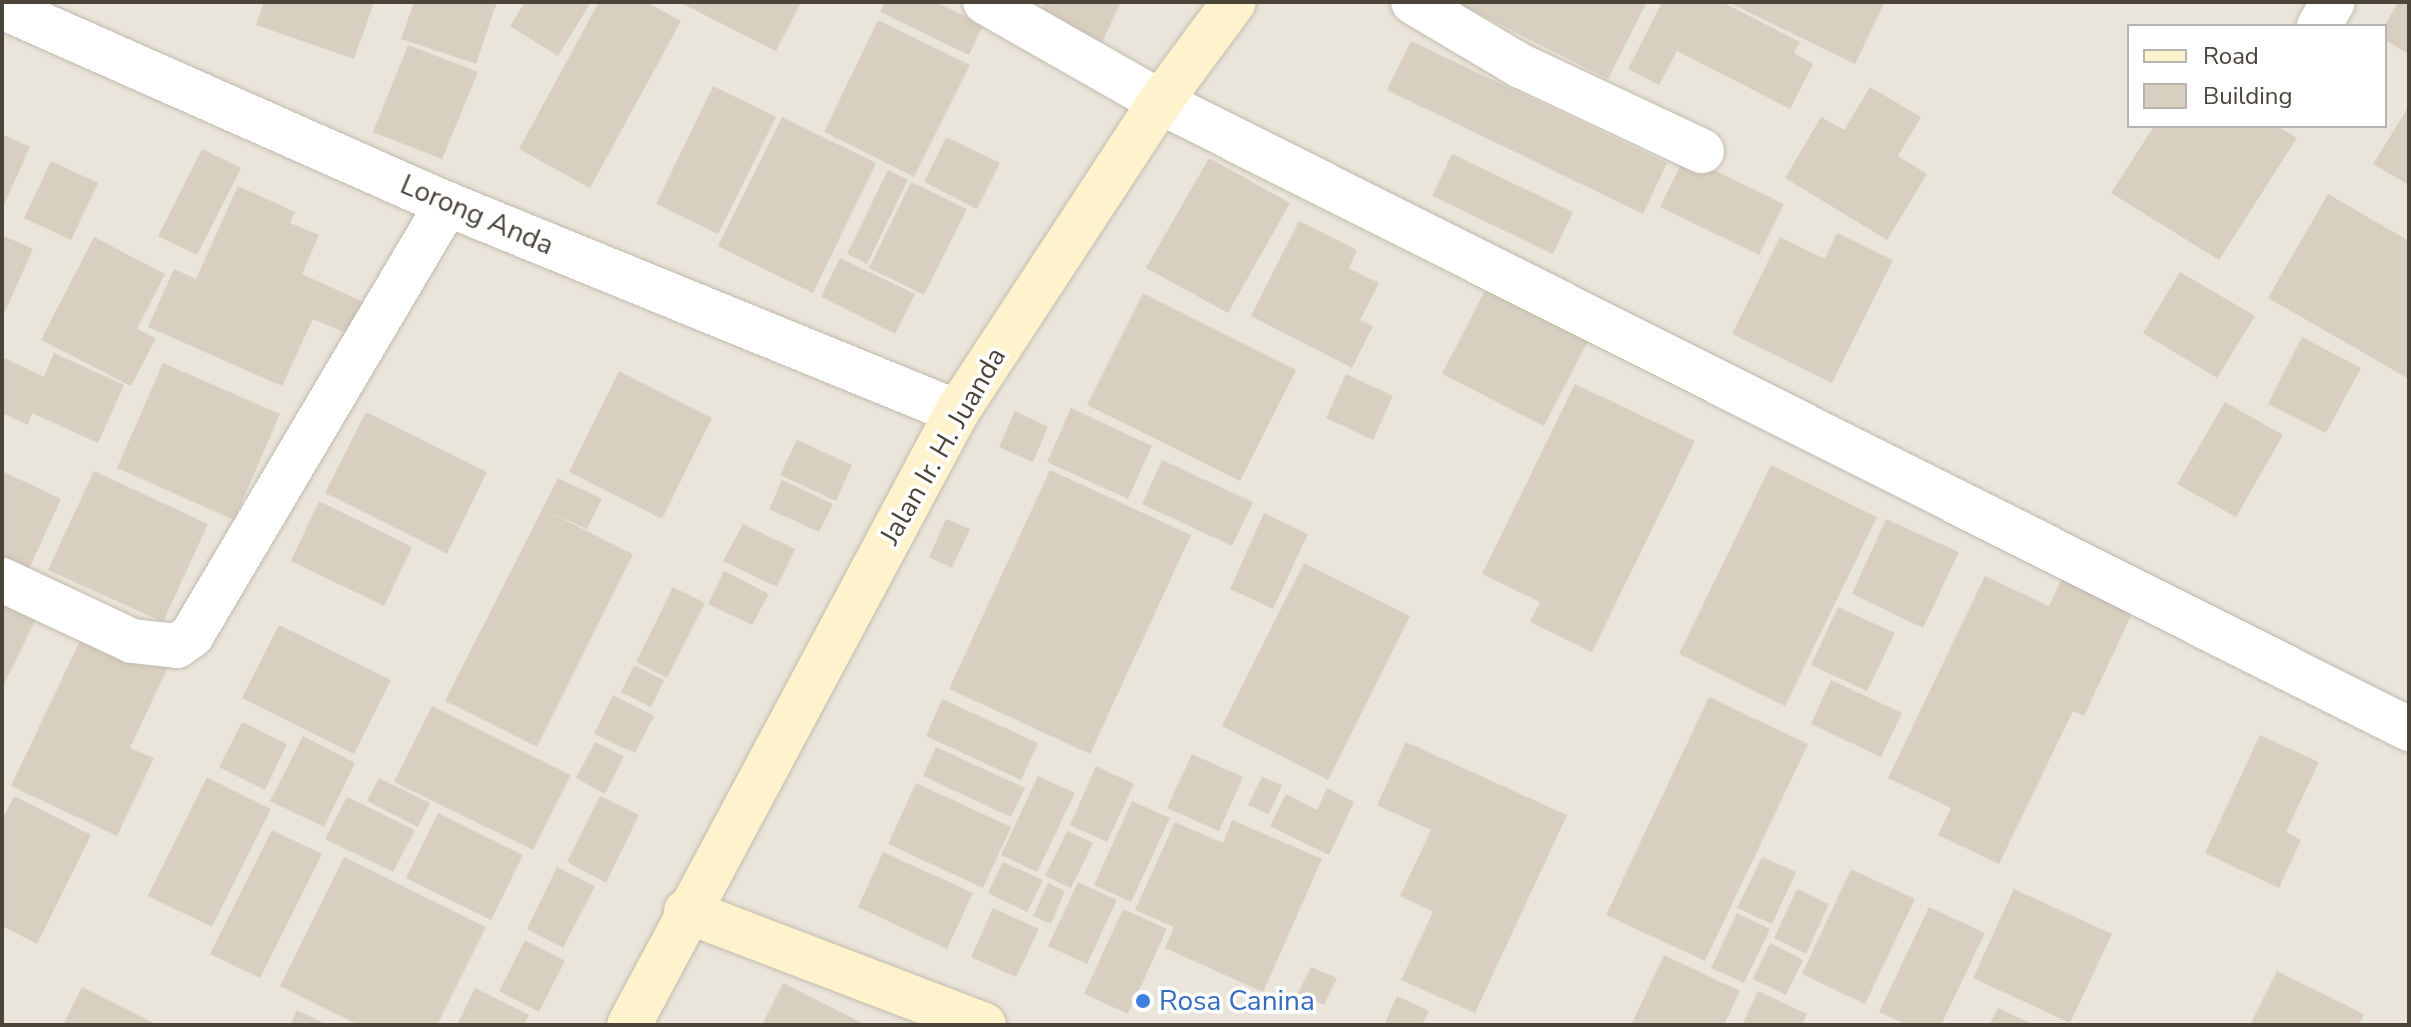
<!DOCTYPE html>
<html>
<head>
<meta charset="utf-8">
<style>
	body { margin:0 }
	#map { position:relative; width:2411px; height:1027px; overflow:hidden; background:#f6f3ec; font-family:"Nunito Sans",sans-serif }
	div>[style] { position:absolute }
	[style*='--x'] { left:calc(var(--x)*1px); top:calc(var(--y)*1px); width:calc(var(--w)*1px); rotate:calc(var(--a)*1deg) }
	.residential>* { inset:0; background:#eae5da }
	.building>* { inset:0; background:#d8cfc1 }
	.roads { filter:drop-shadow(0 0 2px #c2bbae) drop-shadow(0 0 2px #c2bbae) }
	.street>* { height:44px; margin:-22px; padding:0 22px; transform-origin:22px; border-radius:22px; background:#fff }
	.secondary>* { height:44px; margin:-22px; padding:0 22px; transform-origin:22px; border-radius:22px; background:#fff3cd }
	.dots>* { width:22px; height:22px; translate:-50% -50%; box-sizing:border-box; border:4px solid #fff; border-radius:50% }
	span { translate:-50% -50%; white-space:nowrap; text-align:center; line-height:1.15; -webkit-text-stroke:7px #fff; paint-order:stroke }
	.street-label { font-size:28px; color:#4b4439 }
	.shop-label { font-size:28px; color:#366cbe }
	.left { translate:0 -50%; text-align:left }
	.frame { position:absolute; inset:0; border:4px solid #4b4439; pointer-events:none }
	.legend { position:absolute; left:2127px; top:24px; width:260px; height:104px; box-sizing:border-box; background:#fff; border:2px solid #b7b4b0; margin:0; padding:10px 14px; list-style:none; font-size:24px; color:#4b4439 }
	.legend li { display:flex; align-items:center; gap:16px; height:40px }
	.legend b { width:40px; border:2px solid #b7b4b0 }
</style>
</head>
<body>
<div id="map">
	<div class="residential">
		<div style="clip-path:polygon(evenodd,2px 2px,2409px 2px,2409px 1025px,2px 1025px,2px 2px,2129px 26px,2385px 26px,2385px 126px,2129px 126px,2129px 26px)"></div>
	</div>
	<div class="building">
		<div style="clip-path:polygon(264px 2px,374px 2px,354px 59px,256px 25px)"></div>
		<div style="clip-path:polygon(414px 2px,497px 2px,476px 64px,401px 39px)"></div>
		<div style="clip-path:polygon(525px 2px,591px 2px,558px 56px,510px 26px)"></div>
		<div style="clip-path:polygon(599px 2px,646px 2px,681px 21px,590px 188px,519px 149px)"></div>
		<div style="clip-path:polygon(679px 2px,801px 2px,776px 51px)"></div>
		<div style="clip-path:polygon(885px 2px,936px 2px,983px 25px,969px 55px,880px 12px)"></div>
		<div style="clip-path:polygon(1045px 2px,1121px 2px,1102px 42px,1040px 12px)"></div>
		<div style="clip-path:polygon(1455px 2px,1647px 2px,1608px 79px)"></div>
		<div style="clip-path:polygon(1662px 2px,1722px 2px,1800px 42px,1794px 53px,1813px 64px,1790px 109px,1677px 51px,1659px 85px,1628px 69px)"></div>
		<div style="clip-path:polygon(1728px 2px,1885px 2px,1855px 64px)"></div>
		<div style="clip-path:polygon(2398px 2px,2409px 2px,2409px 54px,2385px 40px,2385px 25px)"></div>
		<div style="clip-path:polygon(878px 20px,970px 65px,914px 177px,824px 132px)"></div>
		<div style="clip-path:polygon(1411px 41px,1667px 163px,1643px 214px,1387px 90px)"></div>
		<div style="clip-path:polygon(408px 45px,478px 72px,442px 159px,373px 132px)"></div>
		<div style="clip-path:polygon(713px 86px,776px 117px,718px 234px,656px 204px)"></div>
		<div style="clip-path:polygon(1870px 87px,1921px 117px,1898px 156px,1927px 174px,1887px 240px,1785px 178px,1821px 117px,1844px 130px)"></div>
		<div style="clip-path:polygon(2409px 106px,2409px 185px,2373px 164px)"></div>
		<div style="clip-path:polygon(782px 117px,876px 163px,813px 293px,718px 246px)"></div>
		<div style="clip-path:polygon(2154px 126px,2277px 126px,2297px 138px,2219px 260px,2111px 193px)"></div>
		<div style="clip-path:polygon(2px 134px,30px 147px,2px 209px)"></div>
		<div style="clip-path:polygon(946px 137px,1000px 163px,977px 209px,924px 182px)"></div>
		<div style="clip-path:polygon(202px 149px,241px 168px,197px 255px,158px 236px)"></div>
		<div style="clip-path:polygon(1452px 154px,1573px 212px,1553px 254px,1432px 196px)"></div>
		<div style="clip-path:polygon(1685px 156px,1784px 204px,1759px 255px,1660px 207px)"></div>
		<div style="clip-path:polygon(1209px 158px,1290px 203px,1228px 313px,1146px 268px)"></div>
		<div style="clip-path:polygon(51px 161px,98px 183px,71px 240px,24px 218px)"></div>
		<div style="clip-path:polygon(888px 170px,908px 180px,867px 264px,847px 254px)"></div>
		<div style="clip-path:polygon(911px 182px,967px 209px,924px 295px,869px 268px)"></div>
		<div style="clip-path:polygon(238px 186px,295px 212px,290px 223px,319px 235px,302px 274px,372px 306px,358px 338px,313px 319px,282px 386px,148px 327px,174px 269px,196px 279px)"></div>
		<div style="clip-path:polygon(2328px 194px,2409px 241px,2409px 379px,2268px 298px)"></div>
		<div style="clip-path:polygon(1299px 221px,1357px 250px,1349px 268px,1379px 283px,1360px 320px,1373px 326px,1352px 368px,1251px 316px)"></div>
		<div style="clip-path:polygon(1837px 233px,1893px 260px,1832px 383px,1732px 334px,1780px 237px,1825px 259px)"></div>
		<div style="clip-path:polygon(2px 235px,33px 249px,2px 318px)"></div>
		<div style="clip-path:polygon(94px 237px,165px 274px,137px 329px,156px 338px,131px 386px,41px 340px)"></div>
		<div style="clip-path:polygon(840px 258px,915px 294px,895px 334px,821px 297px)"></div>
		<div style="clip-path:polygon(2180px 272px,2255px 316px,2217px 378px,2143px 333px)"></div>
		<div style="clip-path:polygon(1486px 289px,1588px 341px,1544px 426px,1442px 374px)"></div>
		<div style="clip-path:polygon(1143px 293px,1296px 370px,1240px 481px,1087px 405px)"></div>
		<div style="clip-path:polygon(2302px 337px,2361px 368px,2326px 433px,2268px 404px)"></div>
		<div style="clip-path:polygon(54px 353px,124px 385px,98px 443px,32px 413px,28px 425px,2px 413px,4px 358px,44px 377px)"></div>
		<div style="clip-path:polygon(163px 363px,280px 414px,234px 520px,117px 468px)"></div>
		<div style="clip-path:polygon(619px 371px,712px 418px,662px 519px,569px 472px)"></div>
		<div style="clip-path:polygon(1346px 374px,1393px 396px,1373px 440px,1326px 418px)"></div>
		<div style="clip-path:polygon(1575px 384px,1695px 441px,1592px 652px,1530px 622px,1540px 602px,1482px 574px)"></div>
		<div style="clip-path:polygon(2225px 402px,2283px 435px,2236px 517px,2177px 484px)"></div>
		<div style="clip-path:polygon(1071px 408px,1152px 446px,1128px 499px,1047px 462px)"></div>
		<div style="clip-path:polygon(1015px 411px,1048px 427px,1033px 462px,999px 447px)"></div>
		<div style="clip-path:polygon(366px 412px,487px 472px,447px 554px,325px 493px)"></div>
		<div style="clip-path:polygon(797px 440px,852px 465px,836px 501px,780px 475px)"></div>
		<div style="clip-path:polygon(1162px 460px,1253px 502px,1232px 546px,1142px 504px)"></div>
		<div style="clip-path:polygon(1771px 465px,1877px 517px,1785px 706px,1679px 654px)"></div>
		<div style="clip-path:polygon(1050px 470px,1191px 535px,1090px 754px,949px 689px)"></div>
		<div style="clip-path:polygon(2px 471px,61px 499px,29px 569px,2px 556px)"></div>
		<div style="clip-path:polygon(94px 471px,208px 524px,163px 622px,48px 570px)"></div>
		<div style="clip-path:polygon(558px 478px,602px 499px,587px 529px,545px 510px,633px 554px,537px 747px,445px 701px)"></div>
		<div style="clip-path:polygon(782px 480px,833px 504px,819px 532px,769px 509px)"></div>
		<div style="clip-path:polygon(319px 501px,412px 547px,384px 606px,291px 561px)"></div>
		<div style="clip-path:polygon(1264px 513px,1308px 534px,1273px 609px,1230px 589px)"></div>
		<div style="clip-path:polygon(946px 519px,970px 529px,952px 568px,929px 557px)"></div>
		<div style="clip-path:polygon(1886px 519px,1959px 552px,1923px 628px,1852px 594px)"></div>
		<div style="clip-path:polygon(743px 524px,795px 549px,777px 587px,723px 561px)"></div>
		<div style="clip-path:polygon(1304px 563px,1410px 616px,1328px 780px,1222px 726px)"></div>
		<div style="clip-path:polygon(2067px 568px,2138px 601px,2084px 716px,2073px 711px,1999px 864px,1938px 835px,1951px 808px,1888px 778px,1985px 576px,2049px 606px)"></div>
		<div style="clip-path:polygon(724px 571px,769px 594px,752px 625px,708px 604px)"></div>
		<div style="clip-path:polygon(673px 587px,705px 603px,667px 678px,636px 662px)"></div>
		<div style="clip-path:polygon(2px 602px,36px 619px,2px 688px)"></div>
		<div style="clip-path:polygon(1838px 607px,1895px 633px,1867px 691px,1811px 665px)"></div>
		<div style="clip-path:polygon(279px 625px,391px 680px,354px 754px,242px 698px)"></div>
		<div style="clip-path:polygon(86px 628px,168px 667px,130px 748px,154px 758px,117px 836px,11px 786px)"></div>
		<div style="clip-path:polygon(634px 665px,664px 680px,651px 707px,621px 692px)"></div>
		<div style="clip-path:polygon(1831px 680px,1902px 713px,1881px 757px,1811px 724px)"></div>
		<div style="clip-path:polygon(613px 695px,654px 716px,635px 753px,594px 734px)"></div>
		<div style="clip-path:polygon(1709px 697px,1808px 744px,1705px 961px,1606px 915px)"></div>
		<div style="clip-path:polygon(942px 699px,1038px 743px,1021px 780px,926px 736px)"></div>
		<div style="clip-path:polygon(432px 706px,571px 775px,533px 850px,394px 782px)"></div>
		<div style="clip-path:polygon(242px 722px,287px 744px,265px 790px,219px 767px)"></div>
		<div style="clip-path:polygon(2260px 735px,2319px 762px,2286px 832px,2301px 840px,2279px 888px,2205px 853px)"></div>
		<div style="clip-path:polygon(303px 736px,355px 763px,324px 827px,270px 801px)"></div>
		<div style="clip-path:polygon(595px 742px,624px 756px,605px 794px,576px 778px)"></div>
		<div style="clip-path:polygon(1406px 742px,1567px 815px,1475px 1013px,1401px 980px,1433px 912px,1400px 896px,1431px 830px,1377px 805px)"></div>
		<div style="clip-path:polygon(936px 747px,1025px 788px,1011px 817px,923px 776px)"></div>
		<div style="clip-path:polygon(1192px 754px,1243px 777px,1219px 831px,1167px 808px)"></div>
		<div style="clip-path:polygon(1096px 766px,1134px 784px,1107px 842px,1070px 825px)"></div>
		<div style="clip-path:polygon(1038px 776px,1075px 793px,1037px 872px,1001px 855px)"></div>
		<div style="clip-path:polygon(207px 777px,271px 809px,212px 927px,148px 896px)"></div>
		<div style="clip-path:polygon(1262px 777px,1282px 785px,1269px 814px,1248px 805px)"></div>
		<div style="clip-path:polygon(379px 778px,430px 803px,418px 827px,367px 801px)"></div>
		<div style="clip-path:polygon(916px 783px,1011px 827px,983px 888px,888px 844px)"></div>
		<div style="clip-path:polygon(1327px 788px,1354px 802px,1329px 855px,1270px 826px,1286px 794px,1317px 810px)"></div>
		<div style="clip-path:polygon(14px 796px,91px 835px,37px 944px,2px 926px,2px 820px)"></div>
		<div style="clip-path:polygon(600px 796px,639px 815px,606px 883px,567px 862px)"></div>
		<div style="clip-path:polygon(347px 797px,415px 830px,393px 872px,325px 839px)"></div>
		<div style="clip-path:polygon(1132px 801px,1170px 818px,1131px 902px,1094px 885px)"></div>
		<div style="clip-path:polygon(438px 813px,523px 855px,491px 920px,406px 878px)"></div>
		<div style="clip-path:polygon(1232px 820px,1322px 859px,1263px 992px,1165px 948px,1174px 927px,1135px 910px,1175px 822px,1223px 843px)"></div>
		<div style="clip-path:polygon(272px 830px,322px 854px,260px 978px,210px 954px)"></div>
		<div style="clip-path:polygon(1067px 831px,1093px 843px,1071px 888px,1045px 876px)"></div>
		<div style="clip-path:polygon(883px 852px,973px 893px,947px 949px,858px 907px)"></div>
		<div style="clip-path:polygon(344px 857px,486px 927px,437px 1025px,359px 1025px,280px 986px)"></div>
		<div style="clip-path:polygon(1762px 857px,1796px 872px,1772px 924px,1737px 908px)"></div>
		<div style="clip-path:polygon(1003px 862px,1043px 880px,1027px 912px,988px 893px)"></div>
		<div style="clip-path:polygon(557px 867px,595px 886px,563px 948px,527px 929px)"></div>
		<div style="clip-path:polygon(1851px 869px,1915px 899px,1865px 1004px,1802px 974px)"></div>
		<div style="clip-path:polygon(1078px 882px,1117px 900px,1087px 964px,1048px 946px)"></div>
		<div style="clip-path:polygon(1048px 883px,1065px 891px,1051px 924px,1033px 916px)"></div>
		<div style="clip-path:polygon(1797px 889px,1829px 904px,1806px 954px,1774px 938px)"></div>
		<div style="clip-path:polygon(2014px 889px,2112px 934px,2070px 1023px,1973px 978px)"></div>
		<div style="clip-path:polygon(1929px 907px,1985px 933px,1941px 1025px,1907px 1025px,1879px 1012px)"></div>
		<div style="clip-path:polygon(993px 908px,1039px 929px,1016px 977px,971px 957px)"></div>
		<div style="clip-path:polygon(1123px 909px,1167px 929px,1128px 1014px,1084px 994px)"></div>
		<div style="clip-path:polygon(1737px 913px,1770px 929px,1744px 983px,1711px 968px)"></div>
		<div style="clip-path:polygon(525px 940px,565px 961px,539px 1012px,499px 991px)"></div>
		<div style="clip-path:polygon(1770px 943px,1803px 960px,1786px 995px,1753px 979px)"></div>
		<div style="clip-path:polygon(1664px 955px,1740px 991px,1724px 1025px,1631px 1025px)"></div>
		<div style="clip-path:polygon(1311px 967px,1337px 978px,1324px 1005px,1298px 993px)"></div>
		<div style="clip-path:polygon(2277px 971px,2364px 1014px,2359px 1025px,2250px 1025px)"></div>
		<div style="clip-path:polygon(783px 983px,866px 1025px,762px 1025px)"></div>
		<div style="clip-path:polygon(82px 987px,158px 1025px,63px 1025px)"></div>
		<div style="clip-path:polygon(475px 988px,529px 1015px,524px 1025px,457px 1025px)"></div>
		<div style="clip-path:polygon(1758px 991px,1807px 1014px,1802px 1025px,1742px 1025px)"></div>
		<div style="clip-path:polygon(1397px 996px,1429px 1011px,1422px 1025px,1384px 1025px)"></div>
		<div style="clip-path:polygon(1998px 1008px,2035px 1025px,1989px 1025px)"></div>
		<div style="clip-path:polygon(297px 1010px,328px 1025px,290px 1025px)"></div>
	</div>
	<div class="roads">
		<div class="street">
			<div style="--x:985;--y:2;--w:202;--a:29.7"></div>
			<div style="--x:1160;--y:102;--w:1398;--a:26.66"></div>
			<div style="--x:1413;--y:2;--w:126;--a:30.7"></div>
			<div style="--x:1521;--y:66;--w:200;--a:25.2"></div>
			<div style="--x:2;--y:7;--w:487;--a:23.9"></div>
			<div style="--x:447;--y:204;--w:551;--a:22.19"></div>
			<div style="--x:2319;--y:26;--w:28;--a:-60"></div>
			<div style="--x:2;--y:580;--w:144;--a:25.1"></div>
			<div style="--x:132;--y:641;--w:45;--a:6.3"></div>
			<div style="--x:177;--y:646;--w:19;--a:-36"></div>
			<div style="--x:192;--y:635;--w:501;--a:-59.39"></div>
		</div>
		<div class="secondary">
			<div style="--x:686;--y:911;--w:319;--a:20.9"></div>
			<div style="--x:629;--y:1025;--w:695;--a:-61.85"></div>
			<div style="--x:957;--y:412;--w:371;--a:-56.8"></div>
			<div style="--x:1160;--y:102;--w:124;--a:-53.5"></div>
		</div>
	</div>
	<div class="dots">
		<div style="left:1143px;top:1001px;background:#3f7fe0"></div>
	</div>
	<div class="street-label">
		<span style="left:477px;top:215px;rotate:23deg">Lorong Anda</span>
		<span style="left:943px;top:446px;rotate:-60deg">Jalan Ir. H. Juanda</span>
	</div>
	<div class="shop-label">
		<span class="left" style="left:1159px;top:1001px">Rosa Canina</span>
	</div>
	<div class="frame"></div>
	<ul class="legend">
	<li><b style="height:10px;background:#fff3cd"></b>Road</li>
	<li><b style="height:22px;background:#d8cfc1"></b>Building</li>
	</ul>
</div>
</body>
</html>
